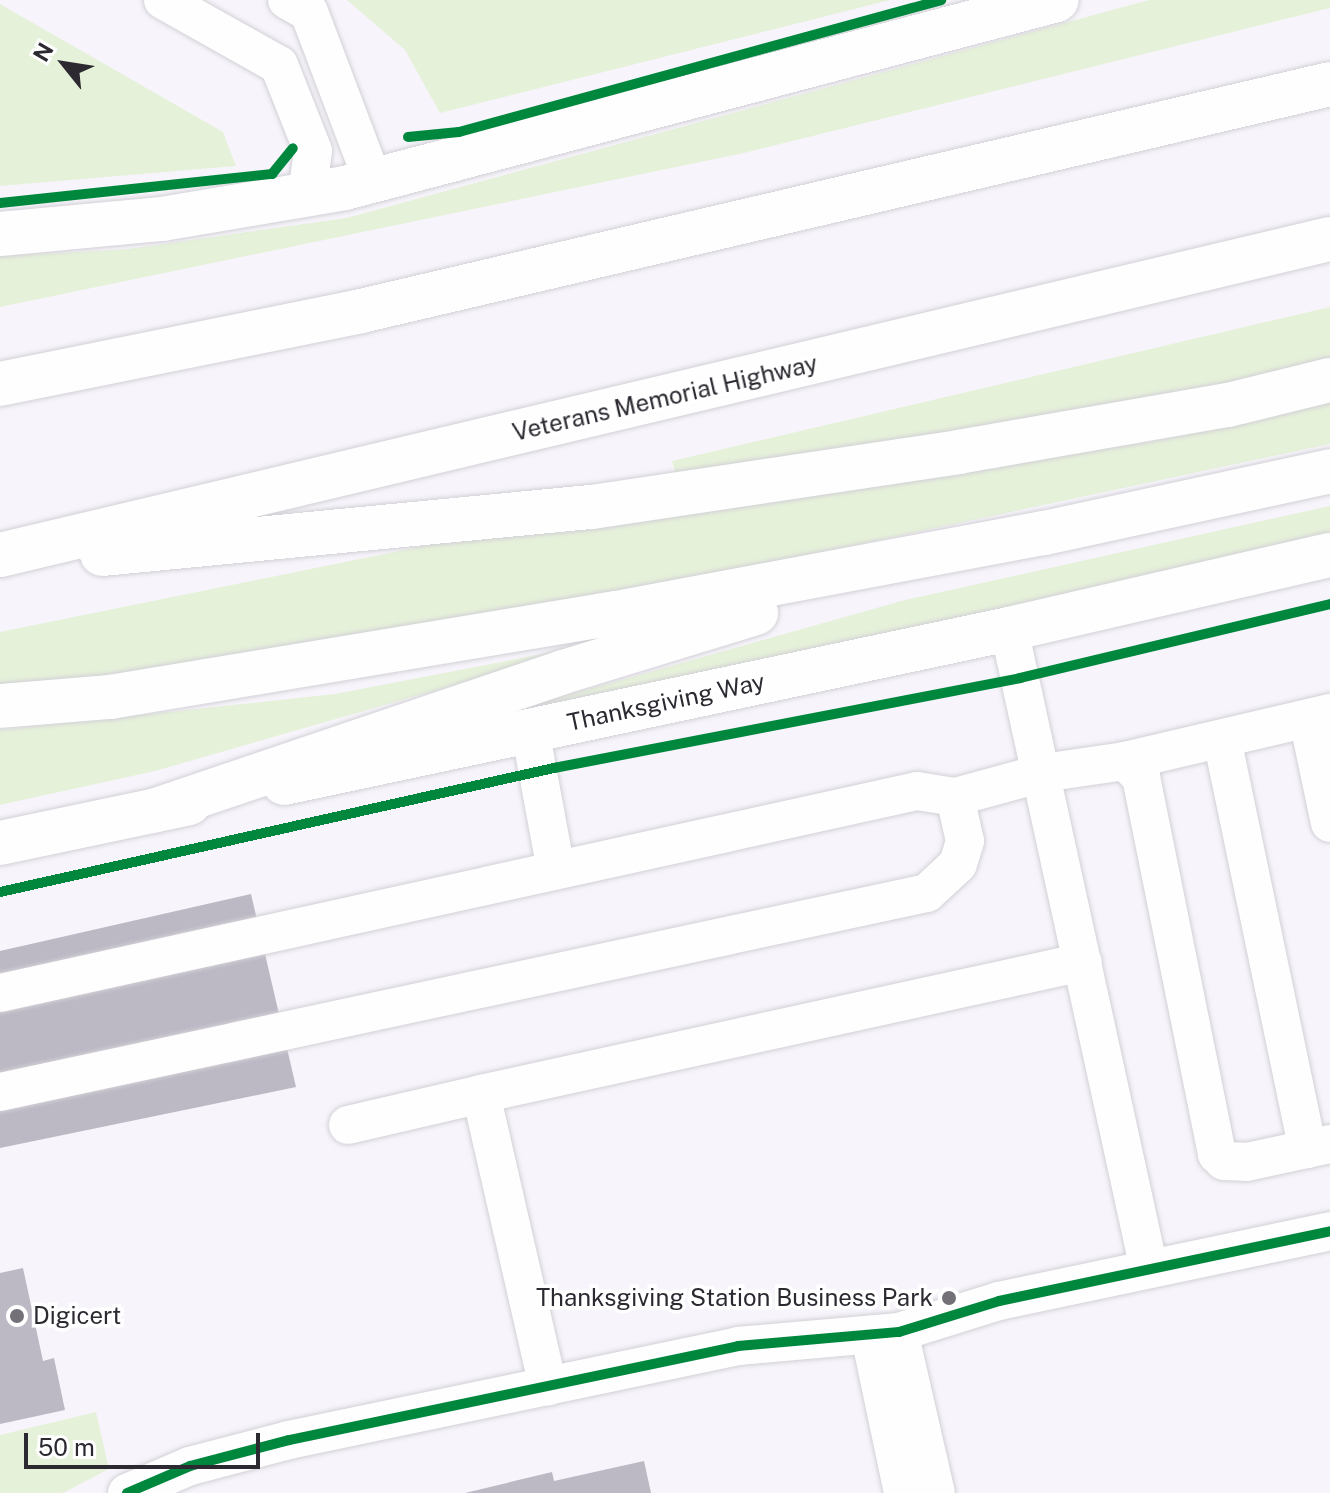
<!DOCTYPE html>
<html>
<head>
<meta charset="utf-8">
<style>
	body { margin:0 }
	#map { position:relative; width:1330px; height:1493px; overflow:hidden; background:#f7f5fb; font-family:"Public Sans",sans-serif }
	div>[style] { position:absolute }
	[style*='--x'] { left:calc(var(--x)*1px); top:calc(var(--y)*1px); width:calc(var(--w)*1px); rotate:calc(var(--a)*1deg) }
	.green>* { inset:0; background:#e6f1da }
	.building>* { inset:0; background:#bcb8c4 }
	.roads { filter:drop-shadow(0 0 2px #d2d0d6) drop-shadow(0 0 2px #d2d0d6) }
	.minor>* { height:38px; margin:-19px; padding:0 19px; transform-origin:19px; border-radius:19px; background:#fefefe }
	.major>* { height:44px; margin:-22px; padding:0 22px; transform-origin:22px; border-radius:22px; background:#fefefe }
	.highway>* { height:44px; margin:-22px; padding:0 22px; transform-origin:22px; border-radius:22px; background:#fefefe }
	.cycleway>* { height:10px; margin:-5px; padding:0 5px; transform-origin:5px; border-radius:5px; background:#00873e }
	.dots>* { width:22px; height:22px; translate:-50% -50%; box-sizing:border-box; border:4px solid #fff; border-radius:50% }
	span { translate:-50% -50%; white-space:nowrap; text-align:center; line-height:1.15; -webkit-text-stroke:7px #fff; paint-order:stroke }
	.street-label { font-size:24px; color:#2c2931 }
	.poi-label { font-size:24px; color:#2c2931 }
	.right { translate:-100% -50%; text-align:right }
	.left { translate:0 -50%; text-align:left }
	.north { position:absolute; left:24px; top:24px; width:80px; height:80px; -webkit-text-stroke:6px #fff; paint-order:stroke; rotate:300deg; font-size:22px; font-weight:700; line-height:32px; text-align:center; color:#2c2931 }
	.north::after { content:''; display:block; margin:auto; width:28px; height:36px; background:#2c2931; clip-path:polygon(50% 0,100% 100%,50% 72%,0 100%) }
	.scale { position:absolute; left:24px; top:1433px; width:236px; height:36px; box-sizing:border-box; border:4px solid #2c2931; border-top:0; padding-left:10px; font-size:24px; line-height:28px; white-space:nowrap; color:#2c2931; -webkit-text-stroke:6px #fff; paint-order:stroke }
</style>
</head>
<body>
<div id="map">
	<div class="green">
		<div style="clip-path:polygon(347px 0,890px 0,440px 113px,405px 50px)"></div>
		<div style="clip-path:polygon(1149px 0,1330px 0,1330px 8px,744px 153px,0 307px,0 256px,128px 249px,346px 218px)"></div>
		<div style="clip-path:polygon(0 4px,223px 132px,236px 166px,0 186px)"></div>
		<div style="clip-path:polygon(1330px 307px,1330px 365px,953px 435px,675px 472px,672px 461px)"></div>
		<div style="clip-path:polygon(1330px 401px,1330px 444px,710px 576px,303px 655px,0 687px,0 632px,443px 542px,1150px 442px)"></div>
		<div style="clip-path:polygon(1330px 506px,1330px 538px,543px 706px,543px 702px,905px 600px)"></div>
		<div style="clip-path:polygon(604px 642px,155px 771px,0 805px,0 730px,335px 694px)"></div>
		<div style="clip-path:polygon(96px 1412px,109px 1469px,63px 1493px,0 1493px,0 1435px)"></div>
	</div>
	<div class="building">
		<div style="clip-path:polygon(251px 894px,296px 1087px,0 1148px,0 951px)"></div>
		<div style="clip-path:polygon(23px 1268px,43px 1361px,54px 1358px,65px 1410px,0 1424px,0 1273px)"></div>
		<div style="clip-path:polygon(644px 1461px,651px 1493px,465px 1493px,552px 1472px,554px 1481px)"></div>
	</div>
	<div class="roads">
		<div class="minor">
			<div style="--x:163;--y:0;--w:133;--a:29.3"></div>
			<div style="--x:279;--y:65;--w:92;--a:68.4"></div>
			<div style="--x:313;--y:151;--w:44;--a:97.8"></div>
			<div style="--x:287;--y:0;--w:25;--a:29"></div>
			<div style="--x:309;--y:12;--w:181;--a:69.3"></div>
			<div style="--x:1009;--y:629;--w:655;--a:77.66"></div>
			<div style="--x:1308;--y:719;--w:106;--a:78.1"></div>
			<div style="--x:530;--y:730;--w:142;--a:79.5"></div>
			<div style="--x:1222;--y:739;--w:419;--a:78.2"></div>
			<div style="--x:1125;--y:761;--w:23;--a:45"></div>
			<div style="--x:1141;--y:777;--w:385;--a:78.6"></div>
			<div style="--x:1217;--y:1154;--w:10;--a:45"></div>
			<div style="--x:1224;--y:1161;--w:23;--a:2"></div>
			<div style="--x:1247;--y:1162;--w:85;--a:-12.2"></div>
			<div style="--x:0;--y:993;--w:939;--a:-12.42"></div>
			<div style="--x:917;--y:791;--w:38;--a:9"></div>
			<div style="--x:955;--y:797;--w:91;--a:-15.3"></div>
			<div style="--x:1043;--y:773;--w:83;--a:-8.3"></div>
			<div style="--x:1125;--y:761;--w:211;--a:-13.2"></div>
			<div style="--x:0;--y:1092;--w:948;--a:-12.12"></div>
			<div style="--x:927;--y:893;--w:42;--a:-43.1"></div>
			<div style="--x:958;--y:864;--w:24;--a:-73"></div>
			<div style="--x:965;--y:841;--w:45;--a:-102.8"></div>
			<div style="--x:481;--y:1094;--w:616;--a:-12.37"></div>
			<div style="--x:348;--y:1125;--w:137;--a:-13.1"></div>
			<div style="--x:481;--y:1094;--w:300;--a:77.1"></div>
			<div style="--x:899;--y:1332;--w:165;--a:77.1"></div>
			<div style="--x:870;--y:1336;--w:160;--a:78.1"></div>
			<div style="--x:127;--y:1493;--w:69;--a:-23.2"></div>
			<div style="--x:190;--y:1466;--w:102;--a:-14.7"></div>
			<div style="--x:289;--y:1440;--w:459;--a:-11.8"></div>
			<div style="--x:738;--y:1346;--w:162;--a:-5"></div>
			<div style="--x:899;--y:1332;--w:105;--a:-17.2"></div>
			<div style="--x:999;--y:1301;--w:338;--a:-11.9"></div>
		</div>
		<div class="major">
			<div style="--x:0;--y:234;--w:163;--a:-5.3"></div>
			<div style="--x:162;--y:219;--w:186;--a:-9.6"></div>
			<div style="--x:345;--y:188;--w:736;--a:-14.79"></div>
			<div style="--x:284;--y:783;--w:741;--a:-11.99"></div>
			<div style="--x:1009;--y:629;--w:329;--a:-13"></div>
			<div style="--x:0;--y:843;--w:193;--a:-11.9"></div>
		</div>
		<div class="highway">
			<div style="--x:0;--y:384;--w:368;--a:-11.4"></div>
			<div style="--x:361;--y:311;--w:995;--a:-13.18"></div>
			<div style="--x:102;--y:554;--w:492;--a:-5.5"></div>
			<div style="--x:592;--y:507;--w:370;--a:-8.5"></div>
			<div style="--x:958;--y:452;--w:274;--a:-9.9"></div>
			<div style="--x:1228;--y:405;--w:105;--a:-13.8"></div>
			<div style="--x:0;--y:555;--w:1367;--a:-13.37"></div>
			<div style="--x:0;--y:706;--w:110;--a:-4.7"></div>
			<div style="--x:110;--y:697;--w:513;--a:-9.43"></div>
			<div style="--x:616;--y:613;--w:435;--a:-10.6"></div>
			<div style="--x:1044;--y:533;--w:293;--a:-12.2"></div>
			<div style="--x:153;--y:811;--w:433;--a:-18.7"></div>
			<div style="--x:563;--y:672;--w:202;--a:-17"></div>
		</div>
	</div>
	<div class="cycleway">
		<div style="--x:408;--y:137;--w:51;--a:-5.6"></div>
		<div style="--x:459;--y:132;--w:500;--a:-15.3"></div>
		<div style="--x:0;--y:203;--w:274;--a:-6.1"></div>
		<div style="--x:272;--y:174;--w:33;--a:-51"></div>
		<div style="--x:0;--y:892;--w:568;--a:-12.62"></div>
		<div style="--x:554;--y:768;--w:475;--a:-10.9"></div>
		<div style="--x:1020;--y:678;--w:319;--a:-13.4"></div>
		<div style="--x:127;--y:1493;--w:69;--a:-23.2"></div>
		<div style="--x:190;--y:1466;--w:102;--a:-14.7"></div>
		<div style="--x:289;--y:1440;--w:459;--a:-11.8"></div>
		<div style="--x:738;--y:1346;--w:162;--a:-5"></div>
		<div style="--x:899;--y:1332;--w:105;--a:-17.2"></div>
		<div style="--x:999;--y:1301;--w:338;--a:-11.9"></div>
	</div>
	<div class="dots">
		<div style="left:949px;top:1298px;background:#737078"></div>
		<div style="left:17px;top:1316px;background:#737078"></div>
	</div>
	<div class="street-label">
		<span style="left:665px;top:398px;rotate:-13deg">Veterans Memorial Highway</span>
		<span style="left:666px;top:702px;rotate:-12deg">Thanksgiving Way</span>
	</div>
	<div class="poi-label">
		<span class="right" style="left:933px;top:1298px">Thanksgiving Station Business Park</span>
		<span class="left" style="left:33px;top:1316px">Digicert</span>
	</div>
	<div class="north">N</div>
	<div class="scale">50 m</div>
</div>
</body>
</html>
